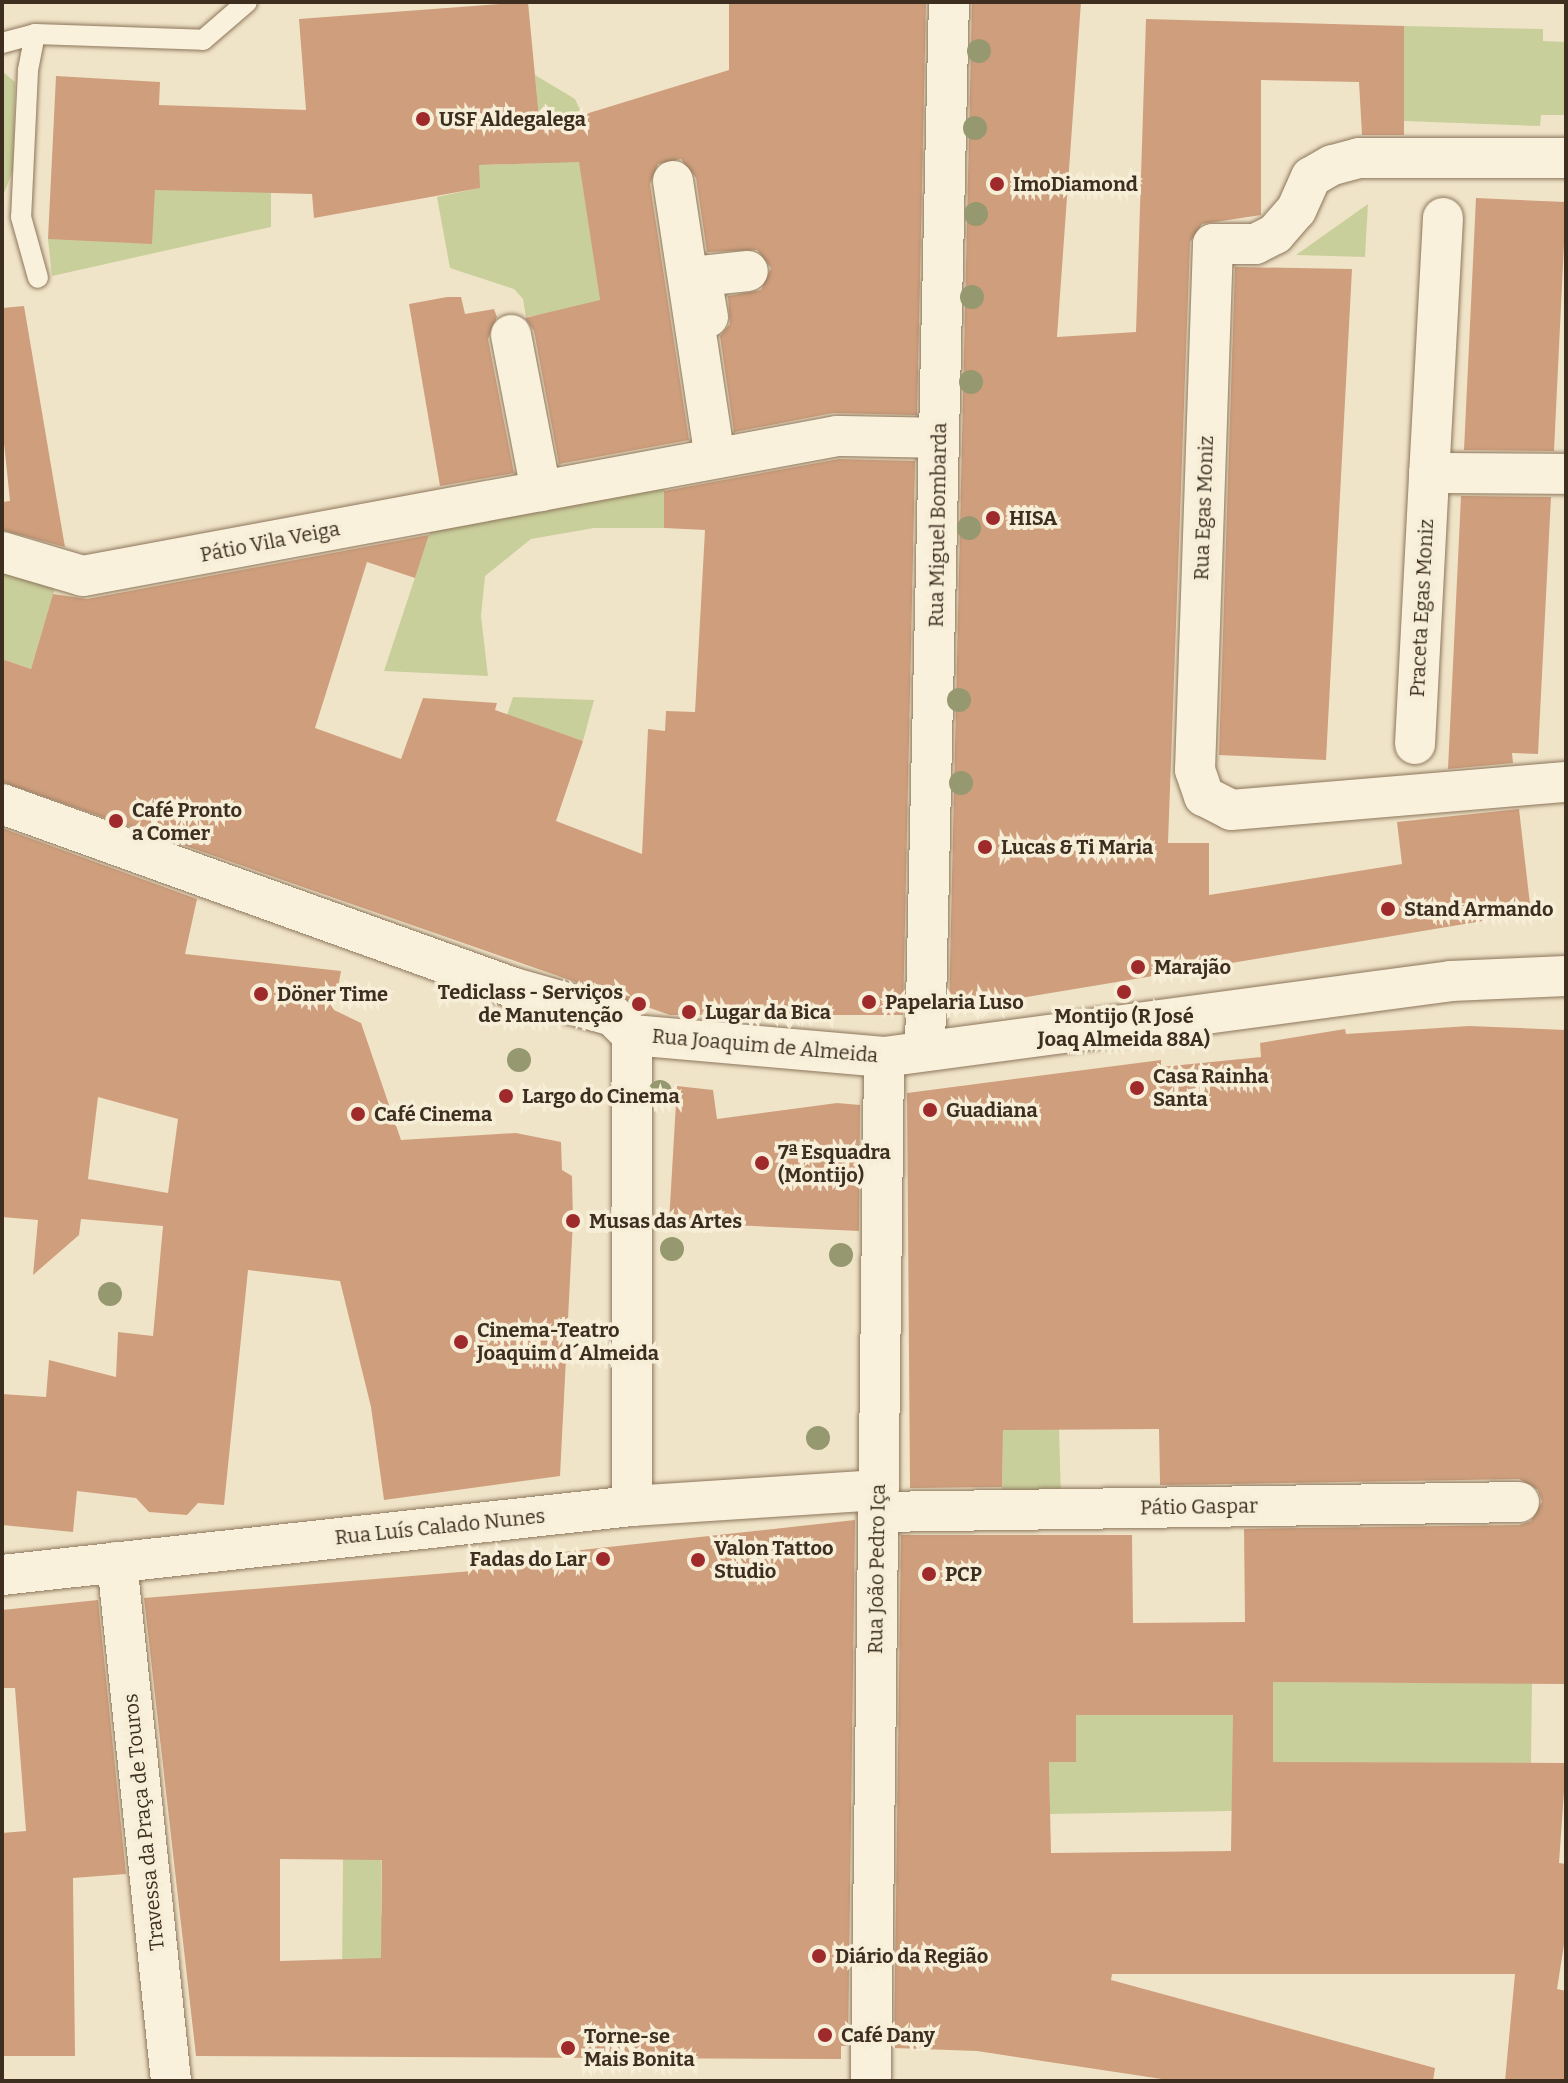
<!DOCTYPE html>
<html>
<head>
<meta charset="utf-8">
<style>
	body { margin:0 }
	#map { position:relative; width:1568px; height:2083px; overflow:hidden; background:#f0e4c8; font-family:Bitter,serif }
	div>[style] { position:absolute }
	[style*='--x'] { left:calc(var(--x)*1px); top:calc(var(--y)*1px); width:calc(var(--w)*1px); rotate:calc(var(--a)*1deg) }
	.green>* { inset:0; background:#c9cf9b }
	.building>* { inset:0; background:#cf9f7d }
	.roads { filter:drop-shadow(0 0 2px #8d765c) drop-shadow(0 0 2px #8d765c) }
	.lane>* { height:20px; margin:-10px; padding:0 10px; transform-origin:10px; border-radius:10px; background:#faf1dc }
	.street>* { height:40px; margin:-20px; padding:0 20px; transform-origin:20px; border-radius:20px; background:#faf1dc }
	.trees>* { width:24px; height:24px; margin:-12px; border-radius:50%; background:#96986f }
	.dots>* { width:22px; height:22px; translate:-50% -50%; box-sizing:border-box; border:4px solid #f7eed8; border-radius:50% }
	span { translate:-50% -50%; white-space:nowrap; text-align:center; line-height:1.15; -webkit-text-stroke:7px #f7eed8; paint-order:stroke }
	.poi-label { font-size:20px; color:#3d2e20; font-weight:700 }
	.left { translate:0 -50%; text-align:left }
	.right { translate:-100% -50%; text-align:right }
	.street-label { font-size:20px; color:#3d2e20 }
	.frame { position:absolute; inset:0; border:4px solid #3d2e20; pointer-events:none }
</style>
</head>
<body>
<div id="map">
	<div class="green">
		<div style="clip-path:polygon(1404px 26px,1543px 29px,1543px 41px,1566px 42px,1566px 115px,1541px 115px,1540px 126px,1404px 121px)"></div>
		<div style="clip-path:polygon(2px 71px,15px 82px,13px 170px,2px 198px)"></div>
		<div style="clip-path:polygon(535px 75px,575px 99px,587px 125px,580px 165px,601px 306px,526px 317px,523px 299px,514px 289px,450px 268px,437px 197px,479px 188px,479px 165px,543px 163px)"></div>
		<div style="clip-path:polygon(159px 123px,271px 193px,271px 227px,52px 276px,48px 239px)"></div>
		<div style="clip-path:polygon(1368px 204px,1365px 257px,1296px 255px)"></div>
		<div style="clip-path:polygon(665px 481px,664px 528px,594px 528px,531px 539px,485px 576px,481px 616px,488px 676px,384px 671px,433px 523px)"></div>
		<div style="clip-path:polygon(2px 569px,55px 588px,31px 669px,2px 659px)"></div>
		<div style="clip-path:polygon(513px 697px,594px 700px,583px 741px,507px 715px)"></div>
		<div style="clip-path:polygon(1003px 1382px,1059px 1428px,1061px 1497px,1002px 1500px)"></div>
		<div style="clip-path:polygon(1273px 1682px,1532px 1683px,1531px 1763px,1232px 1811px,1050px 1814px,1049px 1762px,1076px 1761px,1076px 1715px,1273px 1715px)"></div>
		<div style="clip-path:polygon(382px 1838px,381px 1914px,448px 1970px,342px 1980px,343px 1859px)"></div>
	</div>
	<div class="building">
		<div style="clip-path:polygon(528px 2px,540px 128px,729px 70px,729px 2px,926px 2px,917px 415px,833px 413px,734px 432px,720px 336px,730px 324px,728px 296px,761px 290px,771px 268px,757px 250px,707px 252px,696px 178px,681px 159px,658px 164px,650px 184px,689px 440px,559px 464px,534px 331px,525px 318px,600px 300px,579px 162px,479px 165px,480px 188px,314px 218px,312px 194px,155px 190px,152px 244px,48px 239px,56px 76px,160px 82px,159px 105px,306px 110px,299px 19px)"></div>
		<div style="clip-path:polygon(972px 2px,1081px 2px,1057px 337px,1136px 332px,1146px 19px,1404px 26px,1404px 135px,1362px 135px,1359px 82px,1261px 80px,1261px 215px,1202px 224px,1190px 242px,1168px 843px,1209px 843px,1209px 895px,1402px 864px,1397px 822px,1519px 809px,1531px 913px,949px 1010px)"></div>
		<div style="clip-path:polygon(1476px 198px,1566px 202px,1554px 451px,1464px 450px)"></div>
		<div style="clip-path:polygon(1235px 267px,1352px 269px,1326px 760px,1219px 755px)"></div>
		<div style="clip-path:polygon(447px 297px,461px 297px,465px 314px,494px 309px,497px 317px,488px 339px,514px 473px,440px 486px,409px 304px)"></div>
		<div style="clip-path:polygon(24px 306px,56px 495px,65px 547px,2px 530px,2px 502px,10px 501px,2px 424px,2px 308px)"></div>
		<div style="clip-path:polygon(839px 459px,915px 461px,903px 1015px,670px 1015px,2px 782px,2px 659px,31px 669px,53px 594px,87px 599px,429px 535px,415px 578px,367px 562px,315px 728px,401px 759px,423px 698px,497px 703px,495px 710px,583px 741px,556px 821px,642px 854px,648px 729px,665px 731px,666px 711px,695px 712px,705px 530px,664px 528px,664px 491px)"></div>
		<div style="clip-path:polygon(1461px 496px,1551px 497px,1538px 754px,1512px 753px,1513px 763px,1448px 769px)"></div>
		<div style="clip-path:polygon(evenodd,2px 828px,197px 899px,185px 954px,341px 971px,334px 1010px,361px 1023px,401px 1140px,516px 1133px,561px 1142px,562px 1170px,572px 1176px,573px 1221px,560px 1476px,384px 1500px,371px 1407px,340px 1281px,248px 1270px,224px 1505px,198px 1503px,187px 1515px,149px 1512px,136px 1498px,77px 1491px,73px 1532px,2px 1525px,2px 1394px,46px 1397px,49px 1360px,116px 1377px,118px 1332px,153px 1336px,163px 1226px,81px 1219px,79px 1235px,33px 1275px,38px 1220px,2px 1217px,2px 828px,98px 1097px,178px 1119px,168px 1193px,88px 1179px,98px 1097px)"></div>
		<div style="clip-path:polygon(evenodd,1469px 1026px,1566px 1030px,1566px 1684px,1273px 1682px,1273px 1762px,1566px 1763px,1559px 1863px,1566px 1864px,1566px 1932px,1557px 1989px,1566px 1991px,1566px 2081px,1505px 2081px,1515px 1974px,1112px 1974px,1111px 1980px,1435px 2068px,1433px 2081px,1175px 2081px,977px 2051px,894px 2048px,901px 1535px,1132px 1535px,1133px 1623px,1245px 1622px,1244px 1529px,1519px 1525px,1531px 1521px,1542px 1502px,1538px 1490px,1519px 1479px,1160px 1485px,1159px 1429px,1003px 1430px,1002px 1487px,910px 1488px,907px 1093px,1161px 1060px,1161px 1067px,1261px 1057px,1260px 1043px,1345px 1029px,1346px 1034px,1469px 1026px,1076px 1715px,1233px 1715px,1231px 1851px,1051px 1853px,1049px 1762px,1076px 1762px,1076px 1715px)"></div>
		<div style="clip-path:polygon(677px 1086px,713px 1090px,717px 1119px,837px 1103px,860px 1105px,859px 1231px,669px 1222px)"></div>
		<div style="clip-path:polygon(evenodd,855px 1520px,848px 2046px,841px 2046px,841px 2059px,196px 2056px,144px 1598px,472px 1571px,472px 1562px,855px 1520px,280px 1859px,382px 1860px,381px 1958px,280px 1961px,280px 1859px)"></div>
		<div style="clip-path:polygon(98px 1600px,126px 1874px,73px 1878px,75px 2056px,2px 2056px,2px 1833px,26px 1831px,15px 1688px,2px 1688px,2px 1610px)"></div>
	</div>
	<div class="roads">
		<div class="lane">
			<div style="--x:35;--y:34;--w:38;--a:101"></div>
			<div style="--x:28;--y:71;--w:146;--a:92.7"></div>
			<div style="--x:21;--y:217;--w:63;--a:74.4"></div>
			<div style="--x:2;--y:43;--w:34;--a:-15"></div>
			<div style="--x:35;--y:34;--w:168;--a:2"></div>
			<div style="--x:203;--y:40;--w:58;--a:-40.8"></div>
		</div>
		<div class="street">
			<div style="--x:1566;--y:158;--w:207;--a:180"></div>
			<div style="--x:1359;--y:158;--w:28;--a:165"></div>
			<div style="--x:1332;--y:165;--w:24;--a:150"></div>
			<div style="--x:1311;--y:177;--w:36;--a:114"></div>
			<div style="--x:1296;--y:210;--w:32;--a:131"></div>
			<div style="--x:1275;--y:234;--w:22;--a:153"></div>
			<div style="--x:1255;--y:244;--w:42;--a:180"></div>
			<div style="--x:1213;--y:244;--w:526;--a:91.96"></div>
			<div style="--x:1195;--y:770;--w:28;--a:71"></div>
			<div style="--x:1204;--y:796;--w:30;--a:27"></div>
			<div style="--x:1231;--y:810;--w:336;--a:-4.8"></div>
			<div style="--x:673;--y:181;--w:280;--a:81.4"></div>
			<div style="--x:1443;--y:218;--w:255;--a:93.1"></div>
			<div style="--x:1429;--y:473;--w:137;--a:0.4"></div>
			<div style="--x:708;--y:317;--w:42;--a:-99.7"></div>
			<div style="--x:701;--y:276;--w:47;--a:-6.1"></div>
			<div style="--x:511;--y:335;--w:159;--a:79.1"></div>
			<div style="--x:2;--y:552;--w:84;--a:16.5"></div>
			<div style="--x:83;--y:576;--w:767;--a:-10.52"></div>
			<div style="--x:837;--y:436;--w:102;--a:1.1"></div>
			<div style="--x:1415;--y:744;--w:271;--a:-87"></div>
			<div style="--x:2;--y:804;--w:544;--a:19.77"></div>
			<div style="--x:514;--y:988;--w:103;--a:15.8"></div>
			<div style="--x:613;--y:1016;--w:27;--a:45"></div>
			<div style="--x:632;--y:1035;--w:253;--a:5"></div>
			<div style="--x:884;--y:1057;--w:572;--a:-7.63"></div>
			<div style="--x:1451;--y:981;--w:115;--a:-2.5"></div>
			<div style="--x:632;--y:1035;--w:471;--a:90"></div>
			<div style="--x:925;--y:1048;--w:1046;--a:-88.69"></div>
			<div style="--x:878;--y:1512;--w:641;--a:-0.89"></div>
			<div style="--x:117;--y:1562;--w:522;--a:84.06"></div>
			<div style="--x:2;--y:1575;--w:634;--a:-6.25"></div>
			<div style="--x:632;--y:1506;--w:247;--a:-3.7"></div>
			<div style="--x:871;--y:2081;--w:1024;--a:-89.27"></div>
		</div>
	</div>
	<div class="trees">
		<div style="left:979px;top:51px"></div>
		<div style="left:975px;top:128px"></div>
		<div style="left:976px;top:214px"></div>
		<div style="left:972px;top:297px"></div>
		<div style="left:971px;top:382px"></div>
		<div style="left:969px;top:528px"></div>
		<div style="left:959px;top:700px"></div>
		<div style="left:961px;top:783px"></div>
		<div style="left:519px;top:1060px"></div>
		<div style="left:660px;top:1092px"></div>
		<div style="left:672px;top:1249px"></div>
		<div style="left:841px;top:1255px"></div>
		<div style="left:110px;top:1294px"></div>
		<div style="left:818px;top:1438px"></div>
	</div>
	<div class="dots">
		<div style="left:423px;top:119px;background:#9e2a2b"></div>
		<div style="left:997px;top:184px;background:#9e2a2b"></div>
		<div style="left:993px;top:518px;background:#9e2a2b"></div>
		<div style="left:116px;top:821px;background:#9e2a2b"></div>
		<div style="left:985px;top:847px;background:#9e2a2b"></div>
		<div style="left:1388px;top:909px;background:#9e2a2b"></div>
		<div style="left:1138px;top:967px;background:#9e2a2b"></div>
		<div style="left:1124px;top:992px;background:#9e2a2b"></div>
		<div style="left:261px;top:994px;background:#9e2a2b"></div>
		<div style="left:869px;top:1002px;background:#9e2a2b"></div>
		<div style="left:639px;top:1004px;background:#9e2a2b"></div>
		<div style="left:689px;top:1012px;background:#9e2a2b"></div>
		<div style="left:1137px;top:1088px;background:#9e2a2b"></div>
		<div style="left:506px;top:1096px;background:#9e2a2b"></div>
		<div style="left:930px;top:1110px;background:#9e2a2b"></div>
		<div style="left:358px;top:1114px;background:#9e2a2b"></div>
		<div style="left:762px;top:1163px;background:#9e2a2b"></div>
		<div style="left:573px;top:1221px;background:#9e2a2b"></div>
		<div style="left:461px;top:1342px;background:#9e2a2b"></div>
		<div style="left:603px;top:1559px;background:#9e2a2b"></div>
		<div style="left:698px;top:1560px;background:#9e2a2b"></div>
		<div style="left:929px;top:1574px;background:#9e2a2b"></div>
		<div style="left:819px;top:1956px;background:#9e2a2b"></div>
		<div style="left:825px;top:2035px;background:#9e2a2b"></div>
		<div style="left:568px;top:2048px;background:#9e2a2b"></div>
	</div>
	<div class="poi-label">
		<span class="left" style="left:439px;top:119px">USF Aldegalega</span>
		<span class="left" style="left:1013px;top:184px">ImoDiamond</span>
		<span class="left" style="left:1009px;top:518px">HISA</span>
		<span class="left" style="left:132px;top:822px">Café Pronto<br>a Comer</span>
		<span class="left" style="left:1001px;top:847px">Lucas &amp; Ti Maria</span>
		<span class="left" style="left:1404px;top:909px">Stand Armando</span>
		<span class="left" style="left:1154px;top:967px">Marajão</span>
		<span class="right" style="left:623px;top:1004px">Tediclass - Serviços<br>de Manutenção</span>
		<span class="left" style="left:277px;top:994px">Döner Time</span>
		<span class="left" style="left:885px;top:1002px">Papelaria Luso</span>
		<span class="left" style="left:705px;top:1012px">Lugar da Bica</span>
		<span style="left:1124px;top:1028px">Montijo (R José<br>Joaq Almeida 88A)</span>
		<span class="left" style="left:1153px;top:1088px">Casa Rainha<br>Santa</span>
		<span class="left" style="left:522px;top:1096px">Largo do Cinema</span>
		<span class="left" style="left:946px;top:1110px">Guadiana</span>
		<span class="left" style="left:374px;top:1114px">Café Cinema</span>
		<span class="left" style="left:778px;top:1164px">7ª Esquadra<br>(Montijo)</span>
		<span class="left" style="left:589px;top:1221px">Musas das Artes</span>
		<span class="left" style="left:477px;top:1342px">Cinema-Teatro<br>Joaquim d´Almeida</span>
		<span class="left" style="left:714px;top:1560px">Valon Tattoo<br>Studio</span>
		<span class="right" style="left:587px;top:1559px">Fadas do Lar</span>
		<span class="left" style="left:945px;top:1574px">PCP</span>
		<span class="left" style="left:835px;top:1956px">Diário da Região</span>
		<span class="left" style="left:841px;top:2035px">Café Dany</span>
		<span class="left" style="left:584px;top:2048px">Torne-se<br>Mais Bonita</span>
	</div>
	<div class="street-label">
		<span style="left:1204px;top:508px;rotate:-88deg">Rua Egas Moniz</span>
		<span style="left:938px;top:525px;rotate:-89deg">Rua Miguel Bombarda</span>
		<span style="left:270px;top:542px;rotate:-11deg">Pátio Vila Veiga</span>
		<span style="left:1422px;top:608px;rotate:-87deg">Praceta Egas Moniz</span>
		<span style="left:765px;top:1046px;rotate:5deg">Rua Joaquim de Almeida</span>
		<span style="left:1199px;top:1507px;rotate:-1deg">Pátio Gaspar</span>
		<span style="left:440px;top:1527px;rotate:-6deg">Rua Luís Calado Nunes</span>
		<span style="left:877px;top:1569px;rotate:-89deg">Rua João Pedro Iça</span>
		<span style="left:144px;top:1822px;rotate:-96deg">Travessa da Praça de Touros</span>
	</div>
	<div class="frame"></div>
</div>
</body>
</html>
